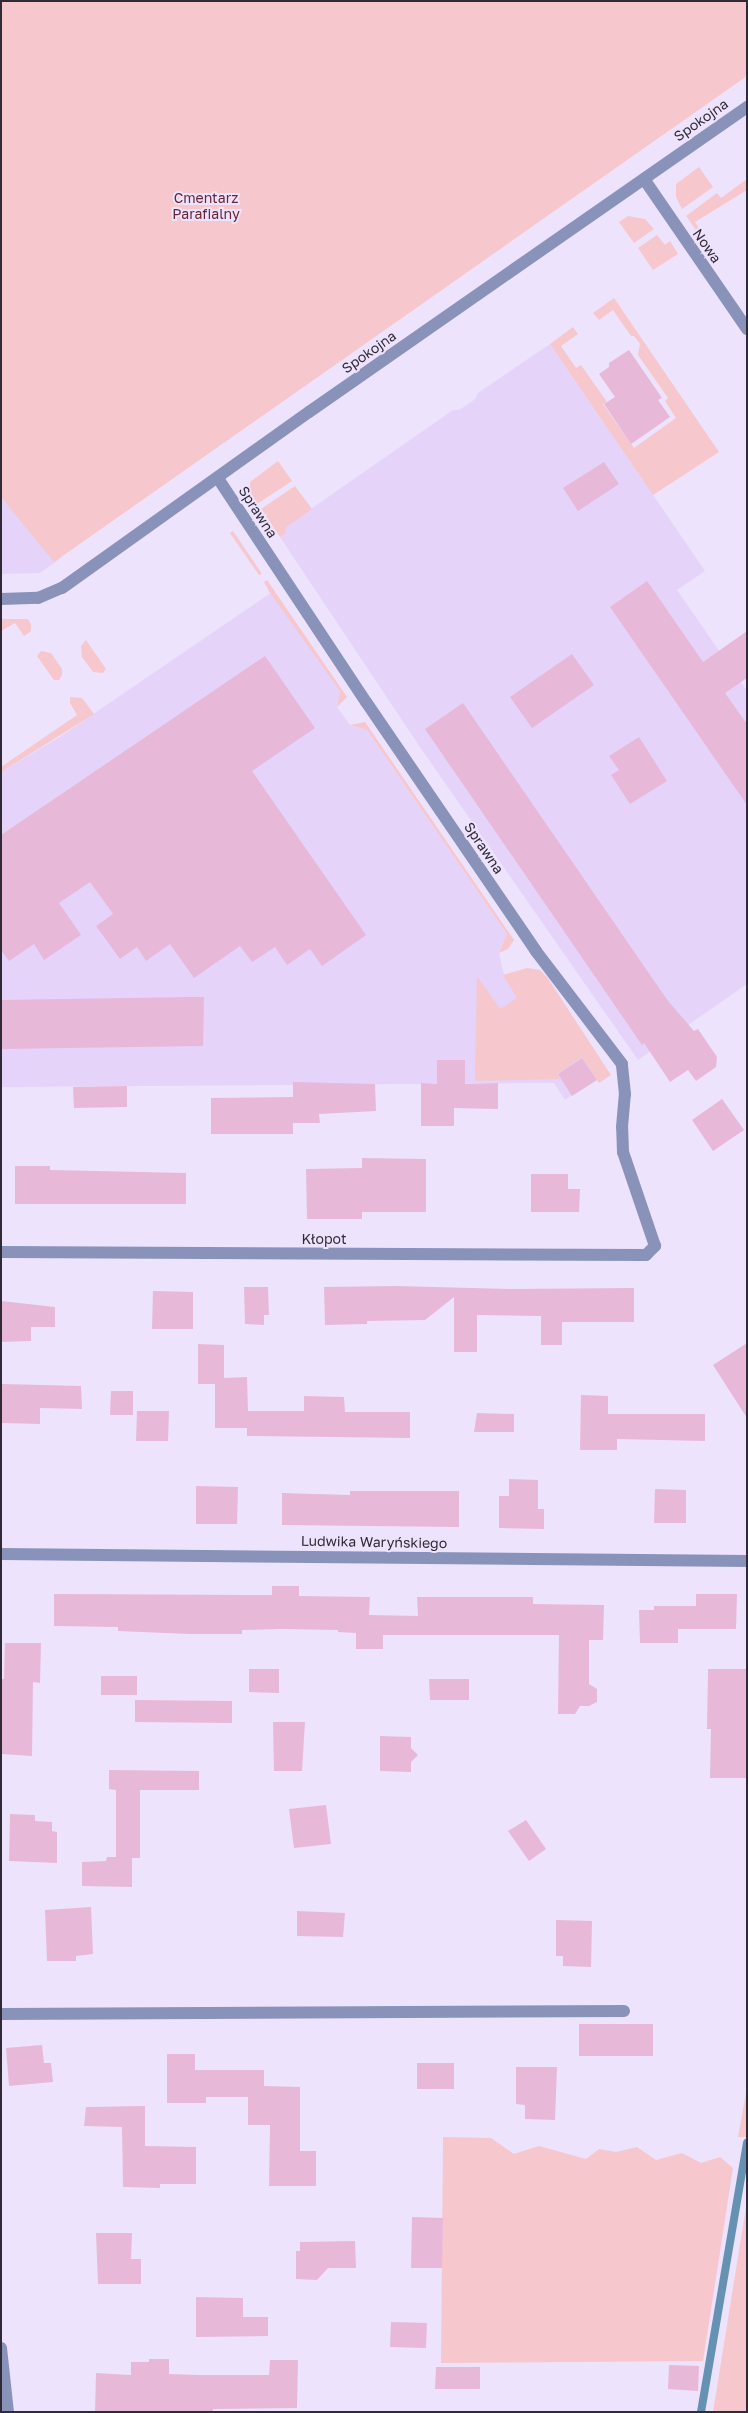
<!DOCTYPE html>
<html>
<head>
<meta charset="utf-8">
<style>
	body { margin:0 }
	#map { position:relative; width:748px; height:2413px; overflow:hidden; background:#eee3fd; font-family:"Golos Text",sans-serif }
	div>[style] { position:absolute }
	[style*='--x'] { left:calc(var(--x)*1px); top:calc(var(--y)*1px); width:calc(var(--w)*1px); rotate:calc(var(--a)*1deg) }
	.built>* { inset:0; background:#e5d3fa }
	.green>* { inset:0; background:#f6c7cc }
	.stream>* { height:8px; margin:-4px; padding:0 4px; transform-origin:4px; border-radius:4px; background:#6592b2 }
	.building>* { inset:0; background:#e8b8d9 }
	.minor>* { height:12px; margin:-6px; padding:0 6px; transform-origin:6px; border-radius:6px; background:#8993ba }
	.tertiary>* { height:12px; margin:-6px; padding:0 6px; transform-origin:6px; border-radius:6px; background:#8993ba }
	span { translate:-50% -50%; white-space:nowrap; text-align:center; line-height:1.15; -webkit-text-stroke:4px #eee3fd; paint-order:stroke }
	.street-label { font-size:14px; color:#302a37 }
	.park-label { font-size:14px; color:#6a2533 }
	.frame { position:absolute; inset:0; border:2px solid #302a37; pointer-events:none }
</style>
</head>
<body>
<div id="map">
	<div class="built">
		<div style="clip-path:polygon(550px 344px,705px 571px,677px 590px,747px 691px,747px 984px,638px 1060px,422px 750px,280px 537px,285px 534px,285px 527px,453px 410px,459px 410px,467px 405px,475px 399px,478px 393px)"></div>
		<div style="clip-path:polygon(1px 483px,62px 557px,40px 573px,1px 574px)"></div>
		<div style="clip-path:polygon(272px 592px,340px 691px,337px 707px,350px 725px,367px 730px,507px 934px,499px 953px,504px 975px,536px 977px,602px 1074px,565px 1100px,554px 1083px,1px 1087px,1px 772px,61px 736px)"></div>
	</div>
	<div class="green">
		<div style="clip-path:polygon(1px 1px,747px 1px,747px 76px,54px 562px,1px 497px)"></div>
		<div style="clip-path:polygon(699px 167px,713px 187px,682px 209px,676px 197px,676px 184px)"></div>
		<div style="clip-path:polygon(747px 179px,747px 190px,695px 222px,704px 236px,702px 238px,686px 216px,717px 193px,721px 198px)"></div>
		<div style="clip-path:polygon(628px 216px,645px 219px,654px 229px,634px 243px,619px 222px)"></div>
		<div style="clip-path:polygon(657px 235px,665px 245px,670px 241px,678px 254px,653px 270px,638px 248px)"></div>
		<div style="clip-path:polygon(614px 298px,719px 452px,653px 495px,550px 344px,573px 327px,578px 334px,561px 346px,576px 368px,581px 365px,607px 402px,603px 404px,634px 448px,676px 418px,665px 401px,668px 398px,638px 355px,640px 344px,634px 336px,631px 336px,613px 310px,599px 320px,593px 313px)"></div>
		<div style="clip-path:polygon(278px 461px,292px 481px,257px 504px,250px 492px,250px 482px)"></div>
		<div style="clip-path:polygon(295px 486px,312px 509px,286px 527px,285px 534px,280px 537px,261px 509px)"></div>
		<div style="clip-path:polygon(233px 531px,262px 574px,259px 575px,230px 533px)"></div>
		<div style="clip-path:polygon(267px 580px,347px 697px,337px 707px,340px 691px,270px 593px,264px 582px)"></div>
		<div style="clip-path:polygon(1px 619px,28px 619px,31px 624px,31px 631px,24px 636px,15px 623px,1px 631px)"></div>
		<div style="clip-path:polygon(86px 640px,106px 669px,103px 673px,93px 672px,82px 657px,81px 646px)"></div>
		<div style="clip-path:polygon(41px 651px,51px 653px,62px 669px,62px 675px,59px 680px,54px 680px,37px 656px)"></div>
		<div style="clip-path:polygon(70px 697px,82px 698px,94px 714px,1px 772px,1px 767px,77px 715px,70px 703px)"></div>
		<div style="clip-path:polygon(365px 722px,514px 940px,508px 949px,499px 953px,507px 934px,367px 730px,350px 725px)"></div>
		<div style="clip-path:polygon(527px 968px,540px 970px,547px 977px,611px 1075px,599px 1083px,582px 1057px,557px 1074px,560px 1079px,475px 1081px,477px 976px,500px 1009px,517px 998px,503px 975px)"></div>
		<div style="clip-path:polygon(747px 2088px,747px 2137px,738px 2137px)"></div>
		<div style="clip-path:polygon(443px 2137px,491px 2138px,514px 2154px,539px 2146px,586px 2159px,599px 2149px,616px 2152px,637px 2147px,656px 2160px,682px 2153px,701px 2163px,720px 2157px,733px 2168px,703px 2361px,441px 2363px)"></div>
		<div style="clip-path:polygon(747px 2201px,747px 2412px,713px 2412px,742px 2232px)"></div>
	</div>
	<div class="stream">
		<div style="--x:701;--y:2412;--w:273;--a:-80.3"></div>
	</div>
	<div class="building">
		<div style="clip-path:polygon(629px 350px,662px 398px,658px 400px,670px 417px,631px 444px,604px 404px,615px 397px,599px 374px,609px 367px,609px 363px)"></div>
		<div style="clip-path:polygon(604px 462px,619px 484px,578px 511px,563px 488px)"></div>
		<div style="clip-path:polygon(647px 581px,703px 662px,747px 631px,747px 678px,725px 693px,747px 724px,747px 805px,610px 607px)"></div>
		<div style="clip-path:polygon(572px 654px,594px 685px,532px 728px,510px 697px)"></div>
		<div style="clip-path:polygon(265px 656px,315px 728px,252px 771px,366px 935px,322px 966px,310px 949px,287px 965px,275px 947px,252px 962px,240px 946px,194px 978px,170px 944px,146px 961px,137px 947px,120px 959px,96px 926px,113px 914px,90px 882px,59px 903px,81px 935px,44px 960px,34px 944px,9px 961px,1px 950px,1px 835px)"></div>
		<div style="clip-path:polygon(463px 703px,668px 1001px,694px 1031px,698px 1029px,717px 1057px,716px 1067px,696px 1081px,688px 1070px,670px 1082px,644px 1043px,642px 1045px,425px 729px)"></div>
		<div style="clip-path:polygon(639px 737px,667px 781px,630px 804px,611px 775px,619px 770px,609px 756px)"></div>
		<div style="clip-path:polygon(189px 997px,204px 997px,203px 1046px,1px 1049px,1px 1000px)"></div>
		<div style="clip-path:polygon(582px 1058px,597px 1080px,572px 1096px,558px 1074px)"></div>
		<div style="clip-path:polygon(437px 1060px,465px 1060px,465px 1084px,498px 1083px,498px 1109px,454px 1108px,454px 1126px,421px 1126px,421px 1083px,437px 1084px)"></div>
		<div style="clip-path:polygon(293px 1082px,375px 1084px,376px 1111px,319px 1114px,320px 1123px,293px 1123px,293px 1134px,211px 1134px,211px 1098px,293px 1097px)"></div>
		<div style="clip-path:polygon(127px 1086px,127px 1107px,74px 1108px,73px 1087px)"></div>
		<div style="clip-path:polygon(722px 1099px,744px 1130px,713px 1151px,692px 1120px)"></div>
		<div style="clip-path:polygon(362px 1158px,426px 1159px,426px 1212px,362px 1212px,362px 1219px,307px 1219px,306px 1169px,362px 1168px)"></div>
		<div style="clip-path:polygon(15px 1166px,50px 1166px,50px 1170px,186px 1173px,186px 1204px,15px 1204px)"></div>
		<div style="clip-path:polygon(531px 1174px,568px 1174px,568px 1189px,580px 1189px,579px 1212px,531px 1212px)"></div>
		<div style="clip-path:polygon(397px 1286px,511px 1289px,634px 1288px,634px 1322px,562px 1322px,562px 1345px,541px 1345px,541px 1316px,477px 1315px,477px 1352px,454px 1352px,454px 1297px,425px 1320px,367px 1321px,367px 1324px,325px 1325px,324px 1287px)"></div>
		<div style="clip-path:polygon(244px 1287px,268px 1287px,269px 1315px,264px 1315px,264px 1325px,245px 1324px)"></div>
		<div style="clip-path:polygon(153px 1291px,193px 1292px,193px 1329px,152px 1329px)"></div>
		<div style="clip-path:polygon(1px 1301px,55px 1307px,55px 1327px,31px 1327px,31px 1341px,1px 1342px)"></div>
		<div style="clip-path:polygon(747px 1343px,747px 1418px,713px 1365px)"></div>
		<div style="clip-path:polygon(198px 1344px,224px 1345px,224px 1378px,247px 1377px,248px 1411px,304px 1411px,304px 1396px,344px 1397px,345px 1412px,410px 1412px,410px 1438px,247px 1436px,247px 1428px,215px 1428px,215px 1384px,198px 1384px)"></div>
		<div style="clip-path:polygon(2px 1384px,81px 1386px,82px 1409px,40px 1408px,40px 1424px,2px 1423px)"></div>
		<div style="clip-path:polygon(111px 1391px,133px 1391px,133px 1415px,110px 1415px)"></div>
		<div style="clip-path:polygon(581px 1395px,608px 1396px,608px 1414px,705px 1414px,705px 1441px,617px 1439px,617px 1450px,580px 1450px)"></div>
		<div style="clip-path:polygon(137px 1411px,169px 1411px,168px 1441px,136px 1441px)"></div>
		<div style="clip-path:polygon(477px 1413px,514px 1414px,514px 1432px,474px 1432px)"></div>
		<div style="clip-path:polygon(509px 1479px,538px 1480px,538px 1509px,544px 1509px,544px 1529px,499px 1528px,499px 1496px,509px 1496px)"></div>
		<div style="clip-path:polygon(196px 1486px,238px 1487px,237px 1524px,196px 1524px)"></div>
		<div style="clip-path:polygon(655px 1489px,686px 1490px,686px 1523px,654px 1523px)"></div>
		<div style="clip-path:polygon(350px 1491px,459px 1491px,459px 1527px,282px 1525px,282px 1493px,350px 1495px)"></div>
		<div style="clip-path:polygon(272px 1586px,299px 1586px,299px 1596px,370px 1597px,369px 1615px,418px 1616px,417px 1597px,533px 1597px,533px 1604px,604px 1605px,603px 1640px,589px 1640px,589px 1684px,597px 1689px,597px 1702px,589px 1706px,580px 1706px,575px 1714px,558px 1714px,559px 1635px,383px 1635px,383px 1649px,356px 1649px,356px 1633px,338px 1632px,338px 1630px,281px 1629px,242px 1630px,242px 1634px,189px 1634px,118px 1631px,118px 1627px,54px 1626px,54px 1594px,272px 1595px)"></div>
		<div style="clip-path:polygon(696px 1594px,737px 1594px,736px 1629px,678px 1629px,678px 1643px,640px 1643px,639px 1610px,654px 1610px,654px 1606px,696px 1606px)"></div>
		<div style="clip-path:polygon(5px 1643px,41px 1643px,40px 1683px,33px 1682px,32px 1756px,1px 1754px,1px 1679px,4px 1679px)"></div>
		<div style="clip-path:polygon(249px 1669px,279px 1669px,279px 1693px,249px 1692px)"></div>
		<div style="clip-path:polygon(708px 1669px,747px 1669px,747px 1778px,710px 1778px,711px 1729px,707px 1729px)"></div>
		<div style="clip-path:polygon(101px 1676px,137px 1676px,137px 1695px,101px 1695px)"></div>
		<div style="clip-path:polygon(429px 1679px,469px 1679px,469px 1700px,430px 1700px)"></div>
		<div style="clip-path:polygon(135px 1700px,232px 1701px,232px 1723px,135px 1722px)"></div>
		<div style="clip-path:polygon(273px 1722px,305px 1722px,302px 1771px,274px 1771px)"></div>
		<div style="clip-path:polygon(380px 1736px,411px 1737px,411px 1748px,418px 1755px,411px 1762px,411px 1772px,380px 1771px)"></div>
		<div style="clip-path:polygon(109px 1770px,199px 1771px,199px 1790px,140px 1790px,140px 1858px,132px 1858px,132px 1887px,82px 1886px,82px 1862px,106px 1861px,107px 1857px,116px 1857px,116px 1790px,109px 1789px)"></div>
		<div style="clip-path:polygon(326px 1805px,331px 1844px,294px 1848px,289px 1809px)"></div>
		<div style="clip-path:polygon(10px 1814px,35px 1815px,35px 1821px,52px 1822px,52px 1831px,57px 1832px,57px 1863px,9px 1861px)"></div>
		<div style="clip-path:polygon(526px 1820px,546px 1849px,529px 1861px,508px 1831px)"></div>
		<div style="clip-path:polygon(91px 1907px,93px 1954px,76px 1956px,76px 1961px,47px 1961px,45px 1910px)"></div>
		<div style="clip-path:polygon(297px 1911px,345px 1913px,343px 1937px,297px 1936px)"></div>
		<div style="clip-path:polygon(556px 1920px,592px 1921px,591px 1967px,563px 1966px,563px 1956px,556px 1956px)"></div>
		<div style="clip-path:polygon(579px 2024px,653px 2024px,653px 2056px,579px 2056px)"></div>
		<div style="clip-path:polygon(42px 2045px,44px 2063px,51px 2063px,53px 2082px,9px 2086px,6px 2048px)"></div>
		<div style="clip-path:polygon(167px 2054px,195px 2054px,195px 2070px,264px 2070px,264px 2086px,300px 2087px,300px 2151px,316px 2151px,316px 2186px,269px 2186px,270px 2125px,248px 2125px,248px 2097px,206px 2097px,206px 2103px,167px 2103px)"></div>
		<div style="clip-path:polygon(417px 2063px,454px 2063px,454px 2089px,417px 2089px)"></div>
		<div style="clip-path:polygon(516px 2067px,557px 2067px,555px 2120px,525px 2119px,525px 2105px,516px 2104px)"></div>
		<div style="clip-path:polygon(145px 2106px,145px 2146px,196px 2147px,196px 2184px,160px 2184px,160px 2188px,123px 2187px,122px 2127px,84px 2126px,86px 2107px)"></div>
		<div style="clip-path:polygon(412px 2217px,443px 2218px,442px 2268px,411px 2268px)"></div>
		<div style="clip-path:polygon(96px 2233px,132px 2233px,131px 2259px,141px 2259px,141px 2284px,98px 2284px)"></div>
		<div style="clip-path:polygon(355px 2241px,356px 2268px,328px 2268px,317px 2280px,296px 2279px,296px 2251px,300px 2251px,300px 2242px)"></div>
		<div style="clip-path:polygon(196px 2297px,243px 2298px,243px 2317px,268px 2317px,268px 2336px,196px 2337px)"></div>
		<div style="clip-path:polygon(391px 2322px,427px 2323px,426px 2348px,390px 2347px)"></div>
		<div style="clip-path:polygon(149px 2359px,169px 2359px,169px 2374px,199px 2375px,269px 2375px,270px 2360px,298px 2360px,297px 2408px,213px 2409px,213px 2412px,95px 2412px,96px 2373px,131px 2375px,131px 2362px,149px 2362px)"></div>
		<div style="clip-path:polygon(669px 2365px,699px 2366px,698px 2391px,668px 2389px)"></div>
		<div style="clip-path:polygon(436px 2367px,480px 2367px,480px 2389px,435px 2389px)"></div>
	</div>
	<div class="minor">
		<div style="--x:644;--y:179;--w:182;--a:55.5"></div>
		<div style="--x:1;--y:599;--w:37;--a:-2"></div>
		<div style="--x:38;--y:598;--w:26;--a:-23"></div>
		<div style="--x:62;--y:588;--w:303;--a:-35.5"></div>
		<div style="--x:309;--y:412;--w:534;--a:-34.85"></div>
		<div style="--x:1;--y:1252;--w:645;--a:0.27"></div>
		<div style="--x:646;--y:1255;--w:13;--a:-45"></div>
		<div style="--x:655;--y:1246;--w:99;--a:-108.8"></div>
		<div style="--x:623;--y:1152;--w:25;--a:-92"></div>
		<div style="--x:622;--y:1127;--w:33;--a:-85"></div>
		<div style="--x:625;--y:1094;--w:30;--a:-96"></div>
		<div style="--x:622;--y:1064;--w:142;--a:-127.3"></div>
		<div style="--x:536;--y:951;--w:301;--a:-124.3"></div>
		<div style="--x:366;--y:702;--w:268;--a:-123.5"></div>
		<div style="--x:1;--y:1554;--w:746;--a:0.54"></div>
		<div style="--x:1;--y:2014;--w:623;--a:-0.28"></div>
	</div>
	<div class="tertiary">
		<div style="--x:1;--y:2348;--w:64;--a:83.8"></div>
	</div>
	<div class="street-label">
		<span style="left:701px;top:120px;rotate:-35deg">Spokojna</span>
		<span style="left:707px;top:246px;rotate:55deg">Nowa</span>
		<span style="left:369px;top:352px;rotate:-35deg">Spokojna</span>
		<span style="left:258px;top:512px;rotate:57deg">Sprawna</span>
		<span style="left:484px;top:848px;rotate:56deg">Sprawna</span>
		<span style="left:324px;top:1239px">Kłopot</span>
		<span style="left:374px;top:1542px;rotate:1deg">Ludwika Waryńskiego</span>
	</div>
	<div class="park-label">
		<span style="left:206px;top:206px">Cmentarz<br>Parafialny</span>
	</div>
	<div class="frame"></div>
</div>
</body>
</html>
